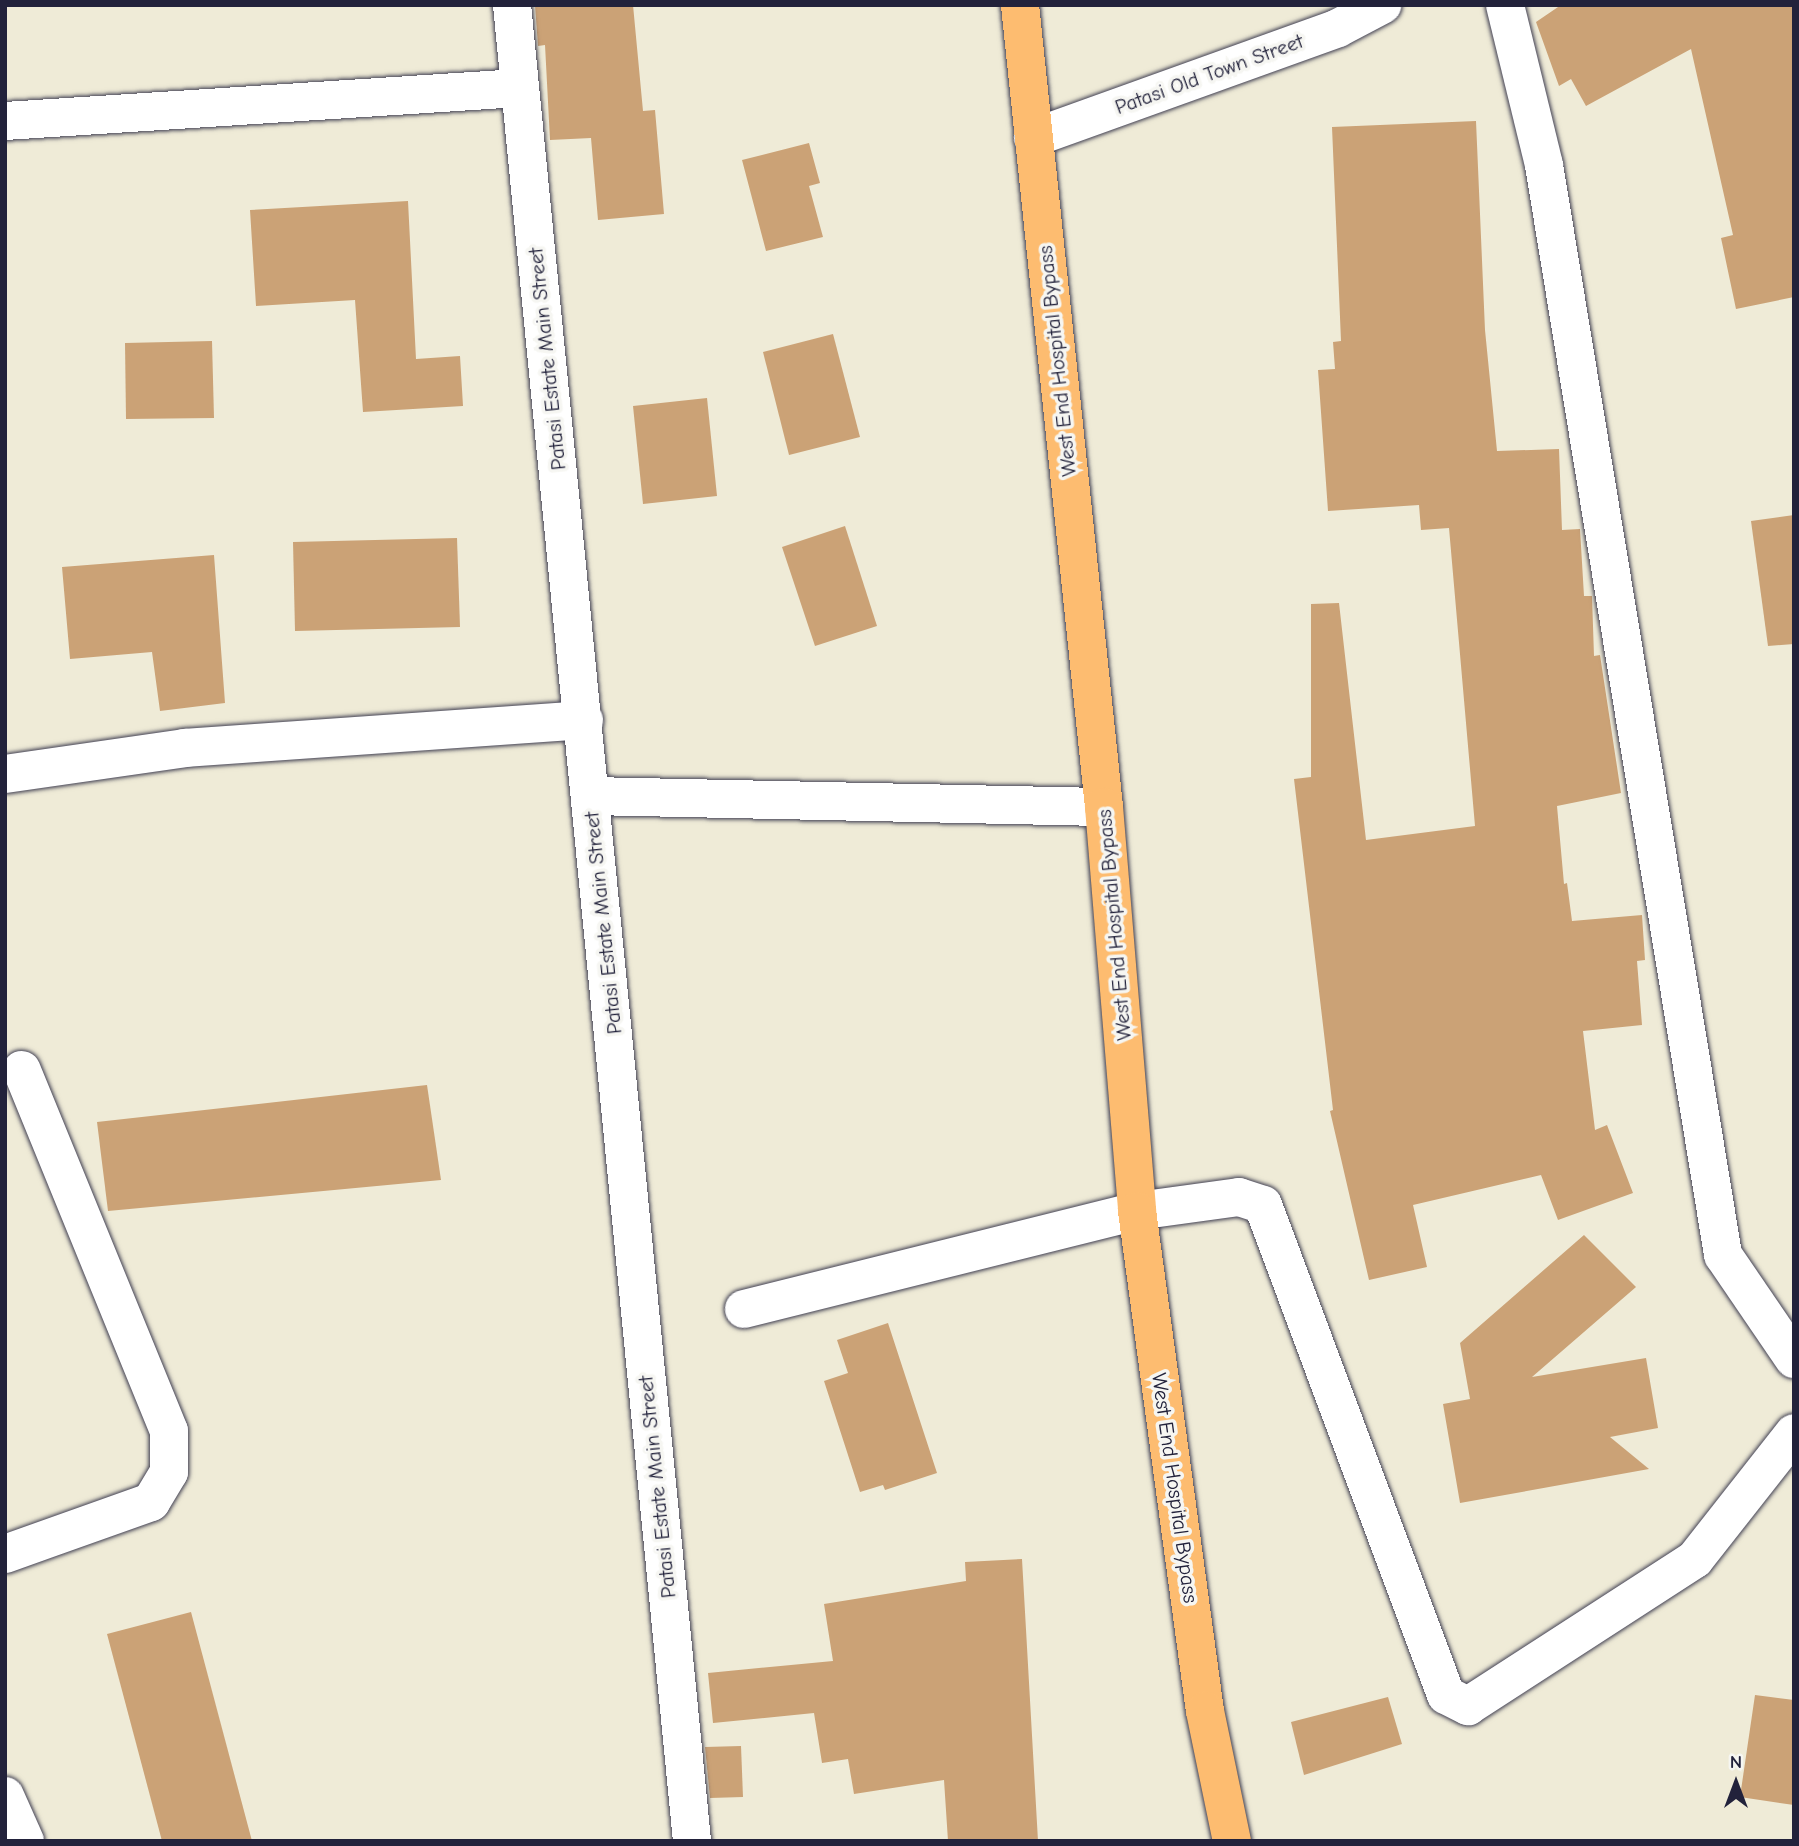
<!DOCTYPE html>
<html>
<head>
<meta charset="utf-8">
<style>
	body { margin:0 }
	#map { position:relative; width:1799px; height:1846px; overflow:hidden; background:#efebd7; font-family:"Comic Neue",sans-serif }
	div>[style] { position:absolute }
	[style*='--x'] { left:calc(var(--x)*1px); top:calc(var(--y)*1px); width:calc(var(--w)*1px); rotate:calc(var(--a)*1deg) }
	.building>* { inset:0; background:#cba276 }
	.roads { filter:drop-shadow(0 0 2px #414052) drop-shadow(0 0 2px #414052) }
	.minor>* { height:38px; margin:-19px; padding:0 19px; transform-origin:19px; border-radius:19px; background:#fff }
	.highway>* { height:38px; margin:-19px; padding:0 19px; transform-origin:19px; border-radius:19px; background:#fdbc70 }
	span { translate:-50% -50%; white-space:nowrap; text-align:center; line-height:1.15; -webkit-text-stroke:7px #f6f6f2; paint-order:stroke }
	.street-label { font-size:21px; color:#22223b }
	.frame { position:absolute; inset:0; border:7px solid #22223b; pointer-events:none }
	.north { position:absolute; left:1701px; top:1748px; width:70px; height:70px; -webkit-text-stroke:5px #f6f6f2; paint-order:stroke; rotate:0deg; font-size:19px; font-weight:700; line-height:28px; text-align:center; color:#22223b }
	.north::after { content:''; display:block; margin:auto; width:24px; height:32px; background:#22223b; clip-path:polygon(50% 0,100% 100%,50% 72%,0 100%) }
</style>
</head>
<body>
<div id="map">
	<div class="building">
		<div style="clip-path:polygon(535px 5px,633px 5px,643px 111px,655px 110px,664px 214px,598px 220px,591px 138px,550px 140px,545px 45px,538px 46px)"></div>
		<div style="clip-path:polygon(1561px 5px,1794px 5px,1794px 297px,1736px 309px,1721px 238px,1733px 235px,1691px 49px,1586px 106px,1571px 79px,1559px 86px,1536px 22px)"></div>
		<div style="clip-path:polygon(1476px 121px,1485px 330px,1497px 451px,1559px 449px,1562px 530px,1580px 529px,1584px 596px,1592px 596px,1594px 656px,1600px 655px,1621px 793px,1557px 806px,1564px 884px,1567px 883px,1572px 921px,1642px 915px,1645px 960px,1637px 961px,1642px 1025px,1583px 1031px,1595px 1130px,1607px 1125px,1633px 1193px,1558px 1220px,1541px 1175px,1413px 1205px,1427px 1267px,1369px 1280px,1330px 1111px,1333px 1110px,1294px 779px,1311px 777px,1311px 604px,1339px 603px,1366px 840px,1475px 826px,1449px 528px,1421px 530px,1419px 505px,1328px 511px,1318px 370px,1335px 369px,1333px 342px,1341px 341px,1332px 127px)"></div>
		<div style="clip-path:polygon(809px 143px,820px 183px,809px 186px,823px 237px,766px 251px,742px 160px)"></div>
		<div style="clip-path:polygon(408px 201px,416px 359px,460px 356px,463px 406px,363px 412px,355px 300px,256px 306px,250px 210px)"></div>
		<div style="clip-path:polygon(833px 334px,860px 437px,789px 455px,763px 352px)"></div>
		<div style="clip-path:polygon(212px 341px,214px 418px,126px 419px,125px 343px)"></div>
		<div style="clip-path:polygon(707px 398px,717px 496px,643px 504px,633px 406px)"></div>
		<div style="clip-path:polygon(1794px 515px,1794px 644px,1768px 646px,1751px 521px)"></div>
		<div style="clip-path:polygon(845px 526px,877px 626px,815px 646px,782px 547px)"></div>
		<div style="clip-path:polygon(457px 538px,460px 627px,295px 631px,293px 542px)"></div>
		<div style="clip-path:polygon(214px 555px,225px 703px,160px 711px,152px 652px,70px 659px,62px 567px)"></div>
		<div style="clip-path:polygon(427px 1085px,441px 1180px,108px 1211px,97px 1122px)"></div>
		<div style="clip-path:polygon(1584px 1235px,1636px 1287px,1532px 1377px,1646px 1358px,1658px 1428px,1610px 1437px,1649px 1469px,1460px 1503px,1443px 1404px,1470px 1399px,1460px 1343px)"></div>
		<div style="clip-path:polygon(888px 1323px,937px 1473px,885px 1490px,883px 1485px,860px 1492px,824px 1381px,848px 1373px,837px 1340px)"></div>
		<div style="clip-path:polygon(1022px 1559px,1038px 1841px,948px 1841px,944px 1780px,854px 1794px,848px 1759px,822px 1763px,814px 1713px,713px 1723px,708px 1673px,833px 1661px,824px 1604px,966px 1581px,965px 1562px)"></div>
		<div style="clip-path:polygon(191px 1612px,252px 1841px,162px 1841px,107px 1634px)"></div>
		<div style="clip-path:polygon(1755px 1695px,1794px 1700px,1794px 1805px,1740px 1797px)"></div>
		<div style="clip-path:polygon(1388px 1697px,1402px 1744px,1304px 1775px,1291px 1722px)"></div>
		<div style="clip-path:polygon(741px 1746px,743px 1797px,710px 1798px,705px 1747px)"></div>
	</div>
	<div class="roads">
		<div class="minor">
			<div style="--x:512;--y:5;--w:1845;--a:84.4"></div>
			<div style="--x:1505;--y:5;--w:165;--a:76.3"></div>
			<div style="--x:1544;--y:165;--w:1105;--a:80.67"></div>
			<div style="--x:1723;--y:1255;--w:126;--a:55.7"></div>
			<div style="--x:5;--y:121;--w:516;--a:-3.67"></div>
			<div style="--x:1033;--y:138;--w:324;--a:-19.8"></div>
			<div style="--x:1338;--y:28;--w:50;--a:-27.6"></div>
			<div style="--x:5;--y:774;--w:182;--a:-8.2"></div>
			<div style="--x:185;--y:748;--w:400;--a:-4"></div>
			<div style="--x:590;--y:796;--w:514;--a:1.23"></div>
			<div style="--x:744;--y:1309;--w:405;--a:-14"></div>
			<div style="--x:1137;--y:1211;--w:103;--a:-7.8"></div>
			<div style="--x:1239;--y:1197;--w:25;--a:18"></div>
			<div style="--x:1263;--y:1205;--w:523;--a:69.52"></div>
			<div style="--x:1446;--y:1695;--w:25;--a:27"></div>
			<div style="--x:1468;--y:1706;--w:270;--a:-32.9"></div>
			<div style="--x:1695;--y:1559;--w:160;--a:-51.8"></div>
			<div style="--x:5;--y:1554;--w:155;--a:-19.6"></div>
			<div style="--x:151;--y:1502;--w:35;--a:-59"></div>
			<div style="--x:169;--y:1472;--w:41;--a:-90"></div>
			<div style="--x:169;--y:1431;--w:390;--a:-112.2"></div>
			<div style="--x:5;--y:1796;--w:49;--a:66"></div>
		</div>
		<div class="highway">
			<div style="--x:1020;--y:5;--w:806;--a:84.02"></div>
			<div style="--x:1104;--y:807;--w:405;--a:85.3"></div>
			<div style="--x:1137;--y:1211;--w:505;--a:82.26"></div>
			<div style="--x:1205;--y:1711;--w:133;--a:78.3"></div>
		</div>
	</div>
	<div class="street-label">
		<span style="left:1209px;top:74px;rotate:-20deg">Patasi Old Town Street</span>
		<span style="left:547px;top:359px;rotate:-96deg">Patasi Estate Main Street</span>
		<span style="left:1057px;top:361px;rotate:-96deg">West End Hospital Bypass</span>
		<span style="left:603px;top:923px;rotate:-96deg">Patasi Estate Main Street</span>
		<span style="left:1114px;top:925px;rotate:-95deg">West End Hospital Bypass</span>
		<span style="left:657px;top:1487px;rotate:-96deg">Patasi Estate Main Street</span>
		<span style="left:1175px;top:1488px;rotate:82deg">West End Hospital Bypass</span>
	</div>
	<div class="frame"></div>
	<div class="north">N</div>
</div>
</body>
</html>
